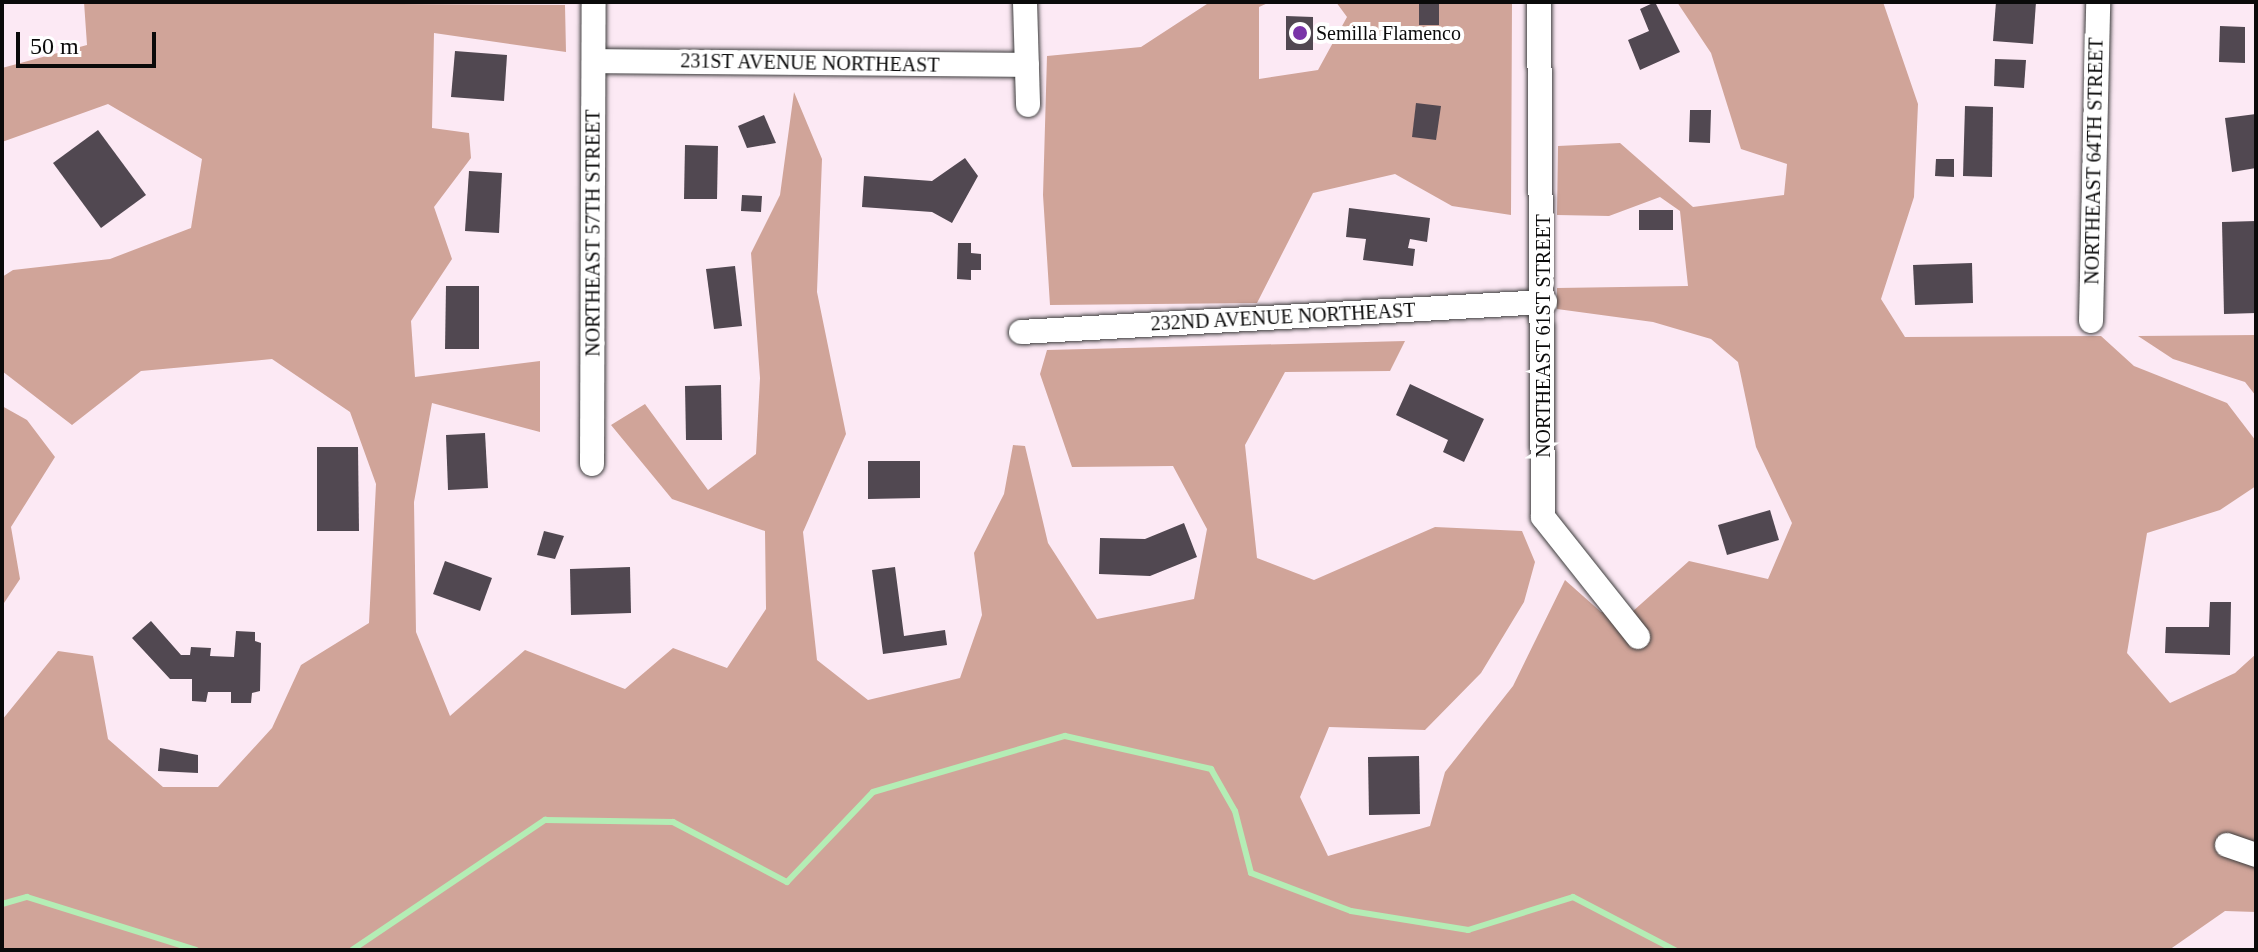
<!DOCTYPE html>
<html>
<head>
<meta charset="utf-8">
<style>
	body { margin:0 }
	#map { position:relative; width:2258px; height:952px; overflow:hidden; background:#fce9f4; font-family:Georgia,serif }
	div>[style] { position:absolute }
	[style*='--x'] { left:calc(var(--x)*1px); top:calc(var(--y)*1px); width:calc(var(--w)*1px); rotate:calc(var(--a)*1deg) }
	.forest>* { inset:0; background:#d0a499 }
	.stream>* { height:6px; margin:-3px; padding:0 3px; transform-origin:3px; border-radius:3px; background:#b4edb5 }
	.building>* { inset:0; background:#514851 }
	.roads { filter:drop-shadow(0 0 2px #3d3d3d) drop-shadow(0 0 2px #3d3d3d) }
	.minor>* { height:24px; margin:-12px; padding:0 12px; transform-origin:12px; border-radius:12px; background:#fff }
	.dots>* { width:22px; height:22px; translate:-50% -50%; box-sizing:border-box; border:4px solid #fff; border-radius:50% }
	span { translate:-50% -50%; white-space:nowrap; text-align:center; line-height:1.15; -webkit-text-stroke:8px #fff; paint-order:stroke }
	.poi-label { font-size:20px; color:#0a0a0a }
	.left { translate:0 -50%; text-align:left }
	.street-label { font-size:20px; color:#0a0a0a }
	.frame { position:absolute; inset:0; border:4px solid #0a0a0a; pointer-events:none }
	.scale { position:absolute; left:16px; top:32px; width:140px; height:36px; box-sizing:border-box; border:4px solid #0a0a0a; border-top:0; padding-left:10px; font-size:24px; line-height:28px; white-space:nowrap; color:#0a0a0a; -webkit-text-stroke:6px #fff; paint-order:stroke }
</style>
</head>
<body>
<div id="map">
	<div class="forest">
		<div style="clip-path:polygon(84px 2px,565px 5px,566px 52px,434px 33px,432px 128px,469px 133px,471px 158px,434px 207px,452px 259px,411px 321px,415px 377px,540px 361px,540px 432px,432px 403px,414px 502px,416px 632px,450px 716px,525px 650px,625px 689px,673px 648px,727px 668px,766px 609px,765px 531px,672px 499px,611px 425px,645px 404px,708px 490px,756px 454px,760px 378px,751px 253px,780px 195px,794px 92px,822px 159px,817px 292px,846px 434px,803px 532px,817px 660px,868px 700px,960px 678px,982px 615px,974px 553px,1004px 494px,1013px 445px,1025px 446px,1048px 543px,1097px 619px,1194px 599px,1207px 529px,1173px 466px,1072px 467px,1040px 374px,1047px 350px,1405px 341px,1390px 371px,1285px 372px,1245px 445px,1257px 558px,1314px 580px,1435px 527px,1522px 531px,1535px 562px,1524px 602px,1481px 673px,1425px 730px,1329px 727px,1300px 797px,1328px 856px,1430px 826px,1445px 772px,1513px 686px,1565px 580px,1601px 612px,1632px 612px,1689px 561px,1768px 579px,1792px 523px,1756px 447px,1738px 362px,1711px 339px,1653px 322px,1557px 309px,1557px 288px,1688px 286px,1680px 211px,1660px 197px,1609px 216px,1557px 215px,1558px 146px,1620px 143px,1693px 207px,1784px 195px,1787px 164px,1741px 149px,1711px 53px,1677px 2px,1883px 2px,1918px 104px,1914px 197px,1881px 299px,1905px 337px,2101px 336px,2134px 366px,2227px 403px,2256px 441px,2256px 486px,2220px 510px,2147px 533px,2127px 653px,2170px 703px,2235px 673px,2256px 654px,2256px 912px,2225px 911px,2169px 950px,2px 950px,2px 720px,58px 651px,93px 656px,108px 739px,163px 787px,218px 787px,272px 728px,301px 665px,369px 623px,376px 484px,350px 412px,272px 359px,141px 371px,72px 425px,2px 371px,2px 277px,13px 270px,110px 259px,191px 228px,202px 159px,108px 104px,2px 142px,2px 68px,87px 45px)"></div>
		<div style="clip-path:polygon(1210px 2px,1270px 2px,1259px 7px,1259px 79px,1318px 70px,1347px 17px,1336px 2px,1512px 2px,1511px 215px,1452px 206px,1395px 174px,1313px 193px,1257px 303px,1050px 305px,1043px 195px,1047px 56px,1141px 47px)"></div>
		<div style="clip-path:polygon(2256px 335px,2256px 396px,2245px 382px,2173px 359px,2138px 336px)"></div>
		<div style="clip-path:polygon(2px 406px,27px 420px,55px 457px,11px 527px,20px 579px,2px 606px)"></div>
	</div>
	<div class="stream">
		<div style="--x:2;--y:904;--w:26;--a:-16"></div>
		<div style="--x:27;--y:897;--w:177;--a:17.4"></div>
		<div style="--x:352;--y:950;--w:233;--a:-34"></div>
		<div style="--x:545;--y:820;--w:128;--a:0.9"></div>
		<div style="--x:673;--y:822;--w:129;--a:27.8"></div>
		<div style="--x:787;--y:882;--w:124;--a:-46.3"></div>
		<div style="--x:873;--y:792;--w:200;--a:-16.3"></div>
		<div style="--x:1065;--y:736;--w:150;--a:12.7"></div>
		<div style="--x:1211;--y:769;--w:48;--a:60.3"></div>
		<div style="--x:1235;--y:811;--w:64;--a:75.5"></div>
		<div style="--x:1251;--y:873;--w:107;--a:20.8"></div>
		<div style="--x:1351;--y:911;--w:119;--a:9.2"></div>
		<div style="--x:1468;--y:930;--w:110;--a:-17.4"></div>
		<div style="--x:1573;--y:897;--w:115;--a:27.5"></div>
	</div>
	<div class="building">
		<div style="clip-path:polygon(1419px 2px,1439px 2px,1439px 25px,1419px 25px)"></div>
		<div style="clip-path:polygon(1655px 2px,1680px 52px,1640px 70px,1628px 40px,1649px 31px,1640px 9px)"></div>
		<div style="clip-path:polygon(1996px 2px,2036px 2px,2033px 44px,1993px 41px)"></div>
		<div style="clip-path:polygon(1286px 16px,1313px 17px,1313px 50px,1286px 50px)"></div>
		<div style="clip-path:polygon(2220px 26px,2245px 27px,2245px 63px,2219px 62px)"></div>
		<div style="clip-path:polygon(455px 51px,507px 55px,504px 101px,451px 97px)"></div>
		<div style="clip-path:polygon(1995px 59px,2026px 60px,2024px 88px,1994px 86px)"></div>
		<div style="clip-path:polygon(1416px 103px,1441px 106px,1436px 140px,1412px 137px)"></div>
		<div style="clip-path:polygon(1965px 106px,1993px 107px,1992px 177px,1963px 176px)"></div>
		<div style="clip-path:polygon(1690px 110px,1711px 110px,1710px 143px,1689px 142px)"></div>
		<div style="clip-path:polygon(2256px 114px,2256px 168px,2232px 172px,2225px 118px)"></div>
		<div style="clip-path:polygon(764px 115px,776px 143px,747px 148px,738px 126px)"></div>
		<div style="clip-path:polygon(98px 130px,146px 195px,101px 228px,53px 163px)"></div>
		<div style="clip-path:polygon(685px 145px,718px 146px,717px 199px,684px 199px)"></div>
		<div style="clip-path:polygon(965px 158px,978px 176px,952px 223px,932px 212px,862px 207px,864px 176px,932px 181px)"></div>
		<div style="clip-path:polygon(1936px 159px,1954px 159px,1954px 177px,1935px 176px)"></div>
		<div style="clip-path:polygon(469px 171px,502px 173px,499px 233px,465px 231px)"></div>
		<div style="clip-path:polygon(742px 195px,762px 196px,761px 212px,741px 211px)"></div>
		<div style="clip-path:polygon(1349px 208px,1430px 218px,1427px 242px,1410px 239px,1408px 248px,1415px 249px,1413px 266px,1363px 260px,1366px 239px,1346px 237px)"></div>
		<div style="clip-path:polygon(1639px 210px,1673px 210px,1673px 230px,1639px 230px)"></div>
		<div style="clip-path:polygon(2256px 221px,2256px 313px,2224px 314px,2222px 222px)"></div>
		<div style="clip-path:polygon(958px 243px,971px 243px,971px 253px,981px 254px,981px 270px,971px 270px,971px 280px,957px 279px)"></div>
		<div style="clip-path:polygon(1972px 263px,1973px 303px,1915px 305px,1913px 265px)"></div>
		<div style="clip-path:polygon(735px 266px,742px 326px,714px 329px,706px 269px)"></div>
		<div style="clip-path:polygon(446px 286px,479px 286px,479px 349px,445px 349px)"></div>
		<div style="clip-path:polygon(1410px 384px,1484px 419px,1464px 462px,1443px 452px,1448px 440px,1396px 415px)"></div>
		<div style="clip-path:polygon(721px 385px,722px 440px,686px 440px,685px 386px)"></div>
		<div style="clip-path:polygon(485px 433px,488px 488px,448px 490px,446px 435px)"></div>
		<div style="clip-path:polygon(317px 447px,358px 447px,359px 531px,317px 531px)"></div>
		<div style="clip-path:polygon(868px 461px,920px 461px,920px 498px,868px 499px)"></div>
		<div style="clip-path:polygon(1770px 510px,1779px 540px,1727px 555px,1718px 525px)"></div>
		<div style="clip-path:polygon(1184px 523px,1197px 557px,1150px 576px,1099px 574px,1100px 538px,1145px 539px)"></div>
		<div style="clip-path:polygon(544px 531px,564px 536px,555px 559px,537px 555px)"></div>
		<div style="clip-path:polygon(445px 561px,492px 578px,480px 611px,433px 594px)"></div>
		<div style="clip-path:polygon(630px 567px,631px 613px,571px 615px,570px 569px)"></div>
		<div style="clip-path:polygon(895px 567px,904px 636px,945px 630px,947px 645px,883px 654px,872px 570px)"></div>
		<div style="clip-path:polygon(2210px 602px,2231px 602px,2230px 655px,2165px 653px,2166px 627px,2209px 627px)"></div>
		<div style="clip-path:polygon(151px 621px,181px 655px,190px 655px,191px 647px,211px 648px,210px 656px,234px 657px,236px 631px,255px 632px,255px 641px,261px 643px,260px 691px,252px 693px,251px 703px,231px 703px,231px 692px,208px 692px,206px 702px,192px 701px,192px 679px,170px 679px,132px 638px)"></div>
		<div style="clip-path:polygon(160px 748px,198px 755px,198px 773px,158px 771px)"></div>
		<div style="clip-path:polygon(1419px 756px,1420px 814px,1369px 815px,1368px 757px)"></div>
	</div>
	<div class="roads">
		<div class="minor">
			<div style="--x:1025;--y:2;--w:103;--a:88.3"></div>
			<div style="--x:1539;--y:2;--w:515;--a:89.55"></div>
			<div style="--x:1543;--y:517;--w:153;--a:51.6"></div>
			<div style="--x:594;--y:61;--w:433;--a:0.5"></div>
			<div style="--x:2091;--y:321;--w:319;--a:-88.7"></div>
			<div style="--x:1021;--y:332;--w:525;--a:-3.28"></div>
			<div style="--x:592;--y:464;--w:462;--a:-89.8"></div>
			<div style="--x:2227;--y:845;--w:31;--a:19"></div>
		</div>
	</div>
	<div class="dots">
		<div style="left:1300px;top:33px;background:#7934a8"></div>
	</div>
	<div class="poi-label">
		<span class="left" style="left:1316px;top:33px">Semilla Flamenco</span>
	</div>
	<div class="street-label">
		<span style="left:810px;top:63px;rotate:1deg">231ST AVENUE NORTHEAST</span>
		<span style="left:2094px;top:161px;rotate:-89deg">NORTHEAST 64TH STREET</span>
		<span style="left:593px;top:233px;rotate:-90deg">NORTHEAST 57TH STREET</span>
		<span style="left:1283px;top:317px;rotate:-3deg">232ND AVENUE NORTHEAST</span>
		<span style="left:1543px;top:336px;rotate:-90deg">NORTHEAST 61ST STREET</span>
	</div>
	<div class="frame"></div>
	<div class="scale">50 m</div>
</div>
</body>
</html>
